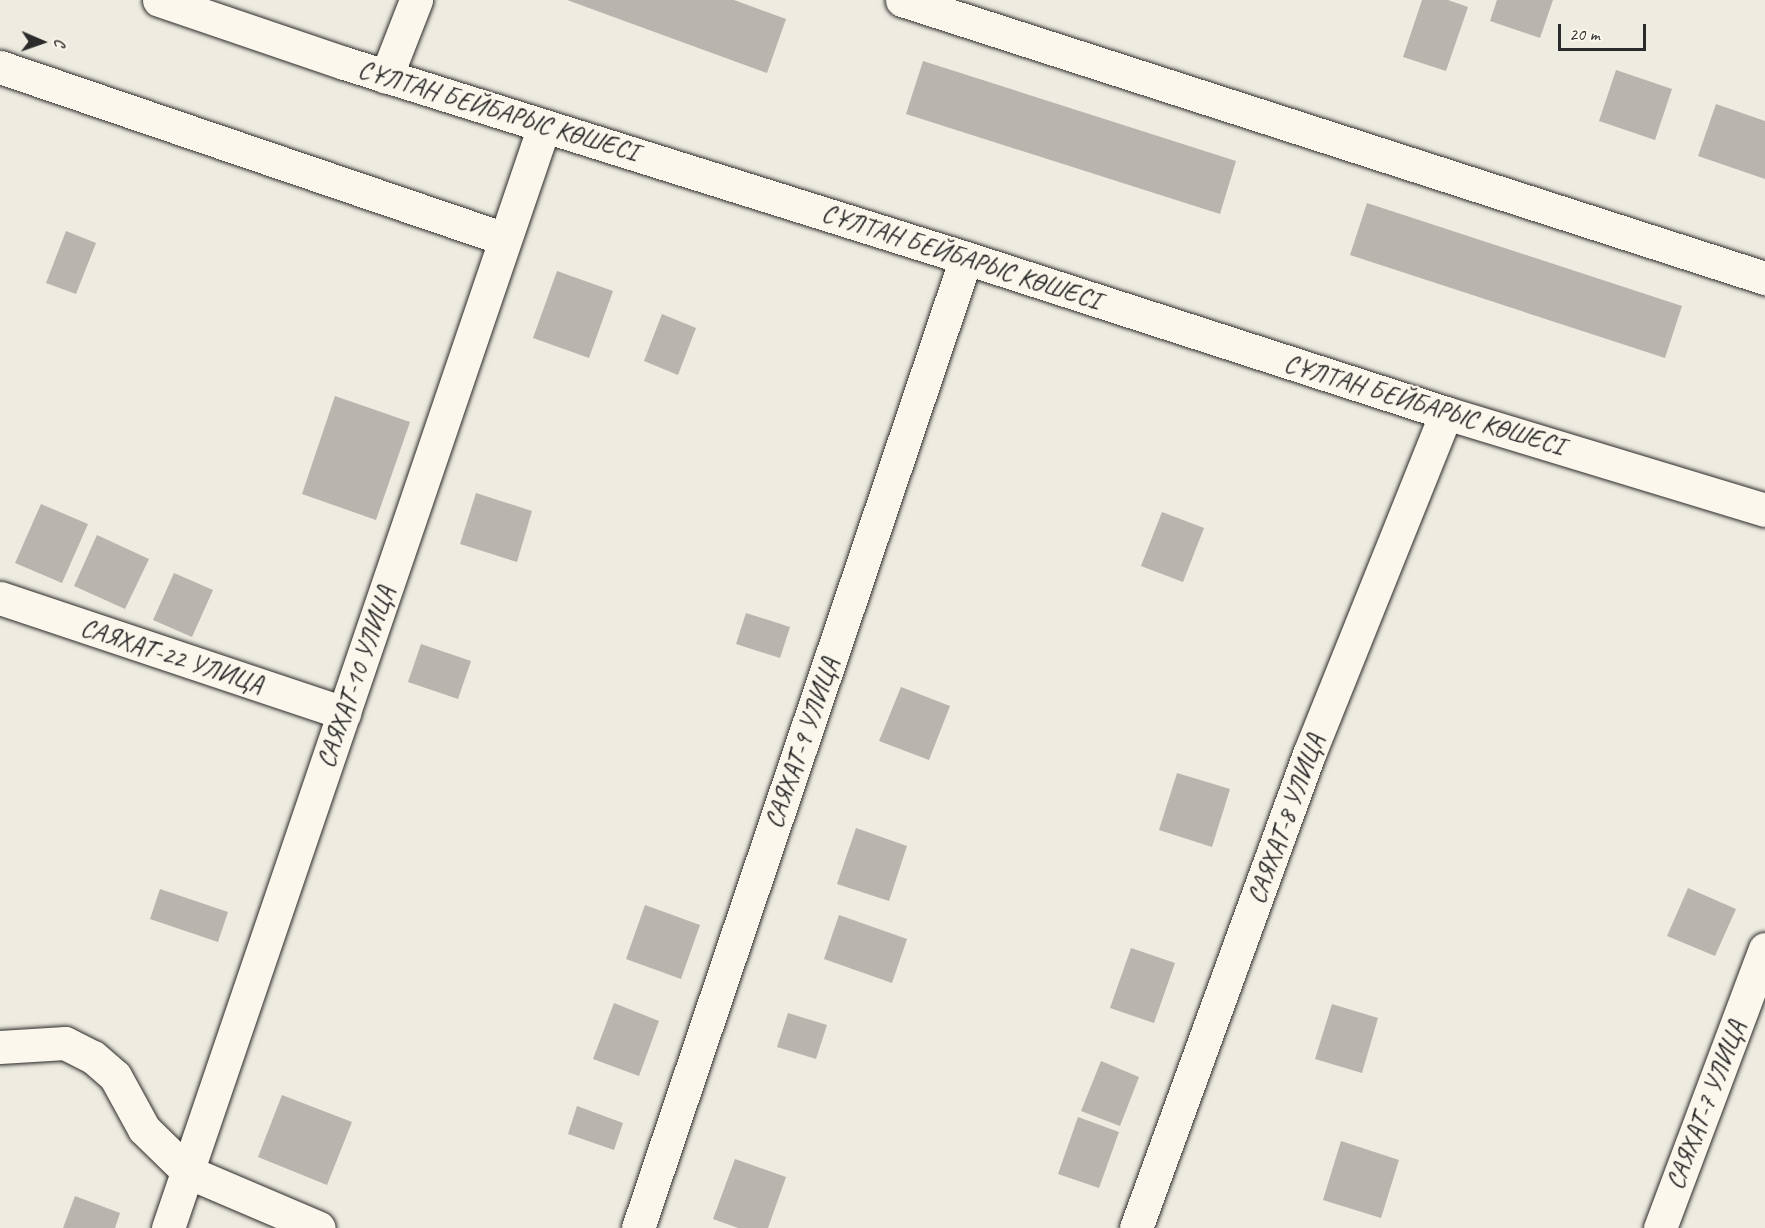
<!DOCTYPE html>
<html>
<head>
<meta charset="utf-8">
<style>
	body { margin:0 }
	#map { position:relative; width:1765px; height:1228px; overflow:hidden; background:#eeebe0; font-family:Caveat,sans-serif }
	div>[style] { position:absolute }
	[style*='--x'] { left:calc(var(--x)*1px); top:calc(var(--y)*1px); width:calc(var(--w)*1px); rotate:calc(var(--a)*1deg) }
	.building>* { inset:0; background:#b8b5ae }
	.roads { filter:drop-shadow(0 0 2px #2b2b2b) drop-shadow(0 0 2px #2b2b2b) }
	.minor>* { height:33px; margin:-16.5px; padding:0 16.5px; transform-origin:16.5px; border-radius:16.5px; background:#fbf7ec }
	.primary>* { height:33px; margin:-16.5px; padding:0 16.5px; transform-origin:16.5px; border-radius:16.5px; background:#fbf7ec }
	span { translate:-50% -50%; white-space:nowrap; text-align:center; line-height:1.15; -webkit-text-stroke:4.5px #fbf7ec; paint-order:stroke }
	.street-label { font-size:26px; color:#2b2b2b }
	.north { position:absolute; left:12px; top:12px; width:60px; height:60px; -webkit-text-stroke:4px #fbf7ec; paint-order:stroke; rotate:92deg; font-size:16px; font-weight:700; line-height:24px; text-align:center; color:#2b2b2b }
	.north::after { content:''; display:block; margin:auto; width:21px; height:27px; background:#2b2b2b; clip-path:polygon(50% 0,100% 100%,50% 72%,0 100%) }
	.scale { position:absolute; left:1558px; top:24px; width:88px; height:27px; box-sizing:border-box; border:3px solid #2b2b2b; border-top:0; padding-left:8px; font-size:18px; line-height:21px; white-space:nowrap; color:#2b2b2b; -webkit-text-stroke:4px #fbf7ec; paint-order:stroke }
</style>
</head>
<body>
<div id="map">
	<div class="building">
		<div style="clip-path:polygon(567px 0,734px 0,786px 19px,767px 73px)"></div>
		<div style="clip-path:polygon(1422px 0,1448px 0,1468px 7px,1446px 71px,1403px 57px)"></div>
		<div style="clip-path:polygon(1497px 0,1553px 0,1540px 38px,1490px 21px)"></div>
		<div style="clip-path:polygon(923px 61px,1236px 161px,1220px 214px,906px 114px)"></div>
		<div style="clip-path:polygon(1616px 70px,1672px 89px,1655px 140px,1599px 121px)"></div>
		<div style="clip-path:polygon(1716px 104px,1765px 121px,1765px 179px,1698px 156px)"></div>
		<div style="clip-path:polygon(1367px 203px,1682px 306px,1665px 358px,1350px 255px)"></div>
		<div style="clip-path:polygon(66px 231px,96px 243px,76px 294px,46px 283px)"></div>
		<div style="clip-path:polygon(557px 271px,613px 291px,589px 358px,533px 338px)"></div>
		<div style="clip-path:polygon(662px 314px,696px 328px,678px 375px,644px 361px)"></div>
		<div style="clip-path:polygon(335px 396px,410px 422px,376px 520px,302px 494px)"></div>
		<div style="clip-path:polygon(476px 493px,532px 511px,517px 562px,460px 544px)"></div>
		<div style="clip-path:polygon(41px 504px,88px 524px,62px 583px,15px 563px)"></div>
		<div style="clip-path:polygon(1162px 512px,1204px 528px,1183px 582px,1141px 566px)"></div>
		<div style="clip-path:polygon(97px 535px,149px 559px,125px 609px,74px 586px)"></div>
		<div style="clip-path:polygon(174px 573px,213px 590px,192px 637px,153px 620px)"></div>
		<div style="clip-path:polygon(746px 613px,790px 627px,780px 658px,736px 644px)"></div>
		<div style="clip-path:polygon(421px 644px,471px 661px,458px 699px,408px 682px)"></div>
		<div style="clip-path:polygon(901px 687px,950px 706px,929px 760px,879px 741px)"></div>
		<div style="clip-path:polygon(1177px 773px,1230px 789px,1212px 847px,1159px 830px)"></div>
		<div style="clip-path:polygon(856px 828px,907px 846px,889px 901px,837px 884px)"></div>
		<div style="clip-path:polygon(1688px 888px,1736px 909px,1715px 956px,1667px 936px)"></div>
		<div style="clip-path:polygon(160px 889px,228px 912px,218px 942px,150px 919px)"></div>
		<div style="clip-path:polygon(645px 905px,700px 925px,681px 979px,626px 959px)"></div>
		<div style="clip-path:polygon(839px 915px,907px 939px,892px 983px,824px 959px)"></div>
		<div style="clip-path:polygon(1131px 948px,1175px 963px,1154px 1023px,1110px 1008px)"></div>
		<div style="clip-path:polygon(614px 1003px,659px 1021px,639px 1076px,593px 1059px)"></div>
		<div style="clip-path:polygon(1332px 1004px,1378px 1018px,1362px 1073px,1315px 1059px)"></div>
		<div style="clip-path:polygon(788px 1013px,827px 1025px,816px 1059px,777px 1047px)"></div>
		<div style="clip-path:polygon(1101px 1061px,1139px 1077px,1120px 1126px,1081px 1111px)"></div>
		<div style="clip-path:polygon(282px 1095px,352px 1122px,327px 1185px,258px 1157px)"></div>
		<div style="clip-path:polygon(577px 1106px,623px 1123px,614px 1150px,568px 1134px)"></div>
		<div style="clip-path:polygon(1078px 1117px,1119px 1132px,1099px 1188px,1058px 1174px)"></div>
		<div style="clip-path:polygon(1341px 1141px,1399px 1160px,1381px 1218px,1323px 1200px)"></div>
		<div style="clip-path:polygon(735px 1159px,786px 1177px,768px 1228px,738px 1228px,713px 1219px)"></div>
		<div style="clip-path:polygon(75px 1196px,120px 1213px,115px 1228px,63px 1228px)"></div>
	</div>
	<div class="roads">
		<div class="minor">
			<div style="--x:902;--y:0;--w:907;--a:17.86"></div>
			<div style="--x:0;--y:67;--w:533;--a:18.81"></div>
			<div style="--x:386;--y:77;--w:83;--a:-68.7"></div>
			<div style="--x:0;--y:598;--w:363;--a:18.5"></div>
			<div style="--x:0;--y:1047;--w:65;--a:-3.5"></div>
			<div style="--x:65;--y:1043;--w:31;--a:27"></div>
			<div style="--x:93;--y:1057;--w:29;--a:41"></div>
			<div style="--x:115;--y:1076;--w:60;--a:61.3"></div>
			<div style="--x:144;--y:1129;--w:62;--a:44.3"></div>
			<div style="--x:188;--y:1172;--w:142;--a:23.1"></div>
			<div style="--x:168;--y:1228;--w:1164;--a:-71.16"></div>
			<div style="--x:638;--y:1228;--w:1024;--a:-71.32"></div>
			<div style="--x:1136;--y:1228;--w:505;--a:-69.95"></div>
			<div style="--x:1309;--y:754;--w:367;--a:-68.1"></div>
			<div style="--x:1660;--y:1228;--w:298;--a:-69.4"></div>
		</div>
		<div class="primary">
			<div style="--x:159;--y:0;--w:195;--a:18.8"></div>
			<div style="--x:344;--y:63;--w:652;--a:17.41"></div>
			<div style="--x:966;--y:258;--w:504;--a:17.9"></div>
			<div style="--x:1446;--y:413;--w:333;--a:16.9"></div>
		</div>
	</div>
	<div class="street-label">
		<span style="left:498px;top:111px;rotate:17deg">СҰЛТАН БЕЙБАРЫС КӨШЕСІ</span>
		<span style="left:961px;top:257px;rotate:18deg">СҰЛТАН БЕЙБАРЫС КӨШЕСІ</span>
		<span style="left:1424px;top:405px;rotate:17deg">СҰЛТАН БЕЙБАРЫС КӨШЕСІ</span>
		<span style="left:172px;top:656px;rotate:18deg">САЯХАТ-22 УЛИЦА</span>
		<span style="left:356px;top:677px;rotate:-71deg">САЯХАТ-10 УЛИЦА</span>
		<span style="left:802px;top:743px;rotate:-71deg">САЯХАТ-9 УЛИЦА</span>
		<span style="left:1286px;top:819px;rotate:-70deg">САЯХАТ-8 УЛИЦА</span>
		<span style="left:1706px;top:1105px;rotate:-69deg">САЯХАТ-7 УЛИЦА</span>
	</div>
	<div class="north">С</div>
	<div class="scale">20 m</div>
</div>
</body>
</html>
